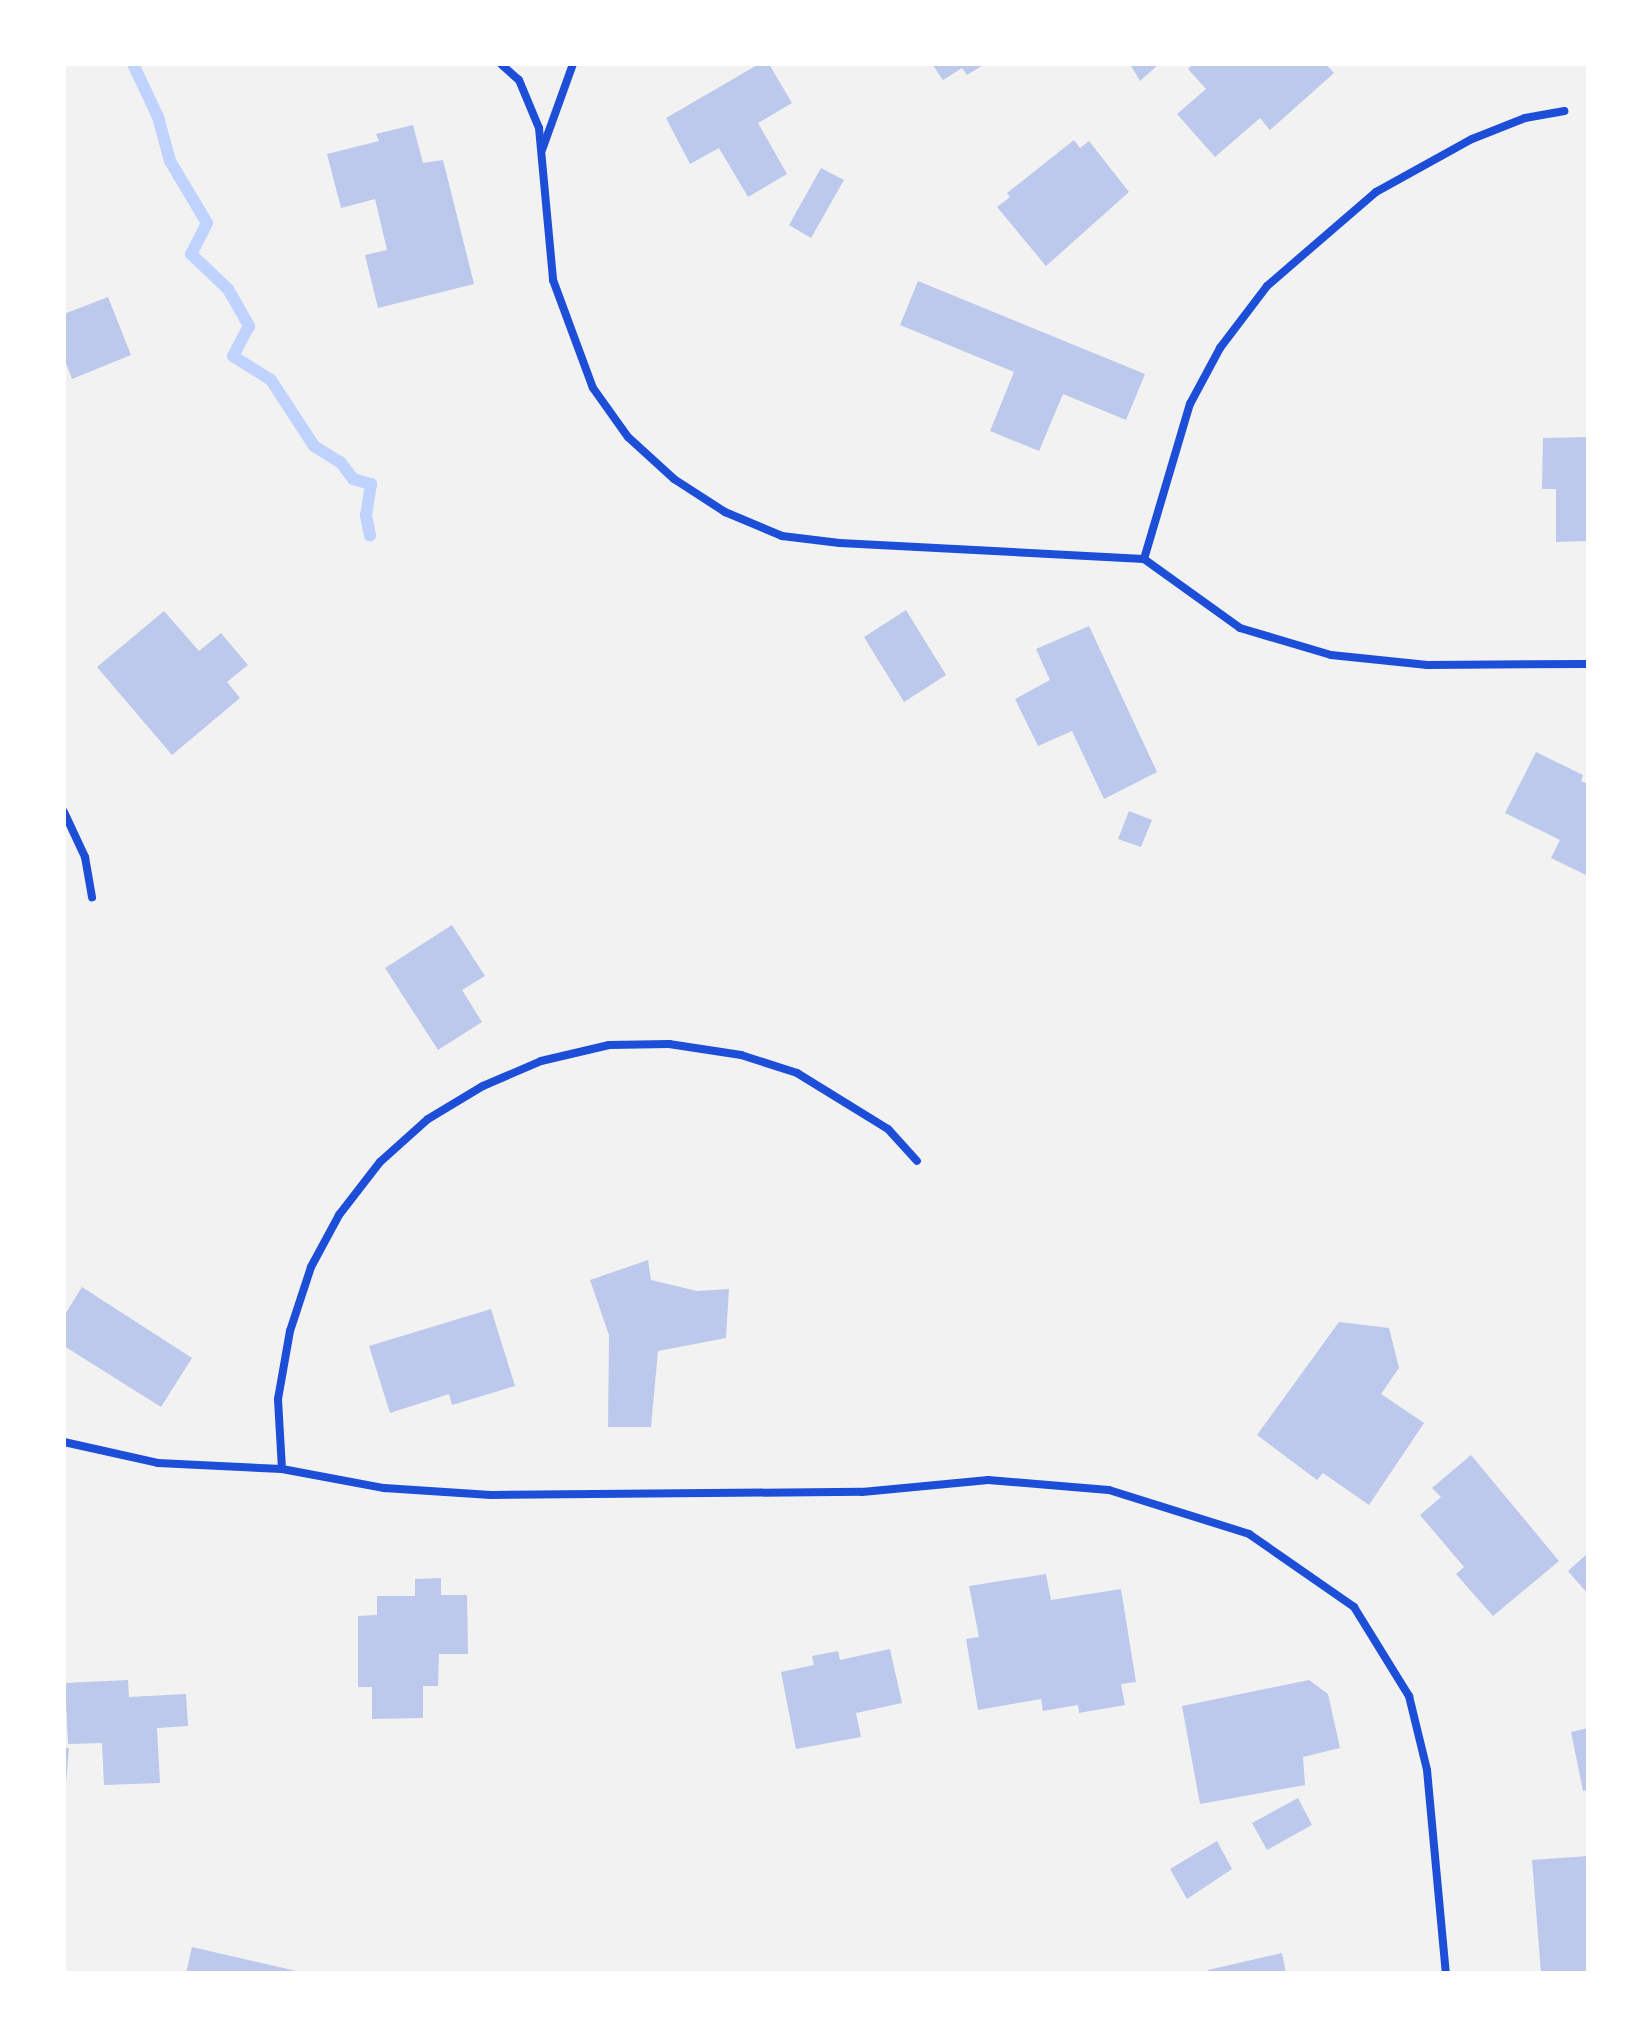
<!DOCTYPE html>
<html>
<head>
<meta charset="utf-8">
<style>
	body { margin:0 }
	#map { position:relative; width:1652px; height:2037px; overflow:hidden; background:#f2f2f2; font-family:Roboto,sans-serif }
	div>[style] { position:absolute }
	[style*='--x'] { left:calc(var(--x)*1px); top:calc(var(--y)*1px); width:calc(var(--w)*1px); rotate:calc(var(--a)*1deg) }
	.stream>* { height:12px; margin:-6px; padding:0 6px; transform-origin:6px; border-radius:6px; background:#bfd3fe }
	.building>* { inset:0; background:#bdc9ec }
	.minor>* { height:8px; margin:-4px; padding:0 4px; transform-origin:4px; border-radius:4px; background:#1d4ed8 }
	span { translate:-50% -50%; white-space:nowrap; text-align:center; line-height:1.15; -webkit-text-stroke:7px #fff; paint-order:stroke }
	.frame { position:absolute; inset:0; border:66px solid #fff; pointer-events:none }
</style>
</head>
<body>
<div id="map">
	<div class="stream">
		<div style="--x:133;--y:64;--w:59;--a:64.7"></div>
		<div style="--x:158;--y:117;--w:46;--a:74.7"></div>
		<div style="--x:170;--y:161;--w:72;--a:59.2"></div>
		<div style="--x:207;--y:223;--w:35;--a:117"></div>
		<div style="--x:191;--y:254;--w:51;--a:43.4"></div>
		<div style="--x:228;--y:289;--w:43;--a:60.4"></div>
		<div style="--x:249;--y:326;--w:34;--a:118"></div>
		<div style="--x:233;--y:356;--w:45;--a:32.3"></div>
		<div style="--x:271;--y:380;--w:79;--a:56.9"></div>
		<div style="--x:314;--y:446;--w:32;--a:32"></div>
		<div style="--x:341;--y:463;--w:20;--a:53"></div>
		<div style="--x:353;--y:479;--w:19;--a:16"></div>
		<div style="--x:371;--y:484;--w:31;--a:99"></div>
		<div style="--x:366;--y:515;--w:21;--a:79"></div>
	</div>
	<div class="building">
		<div style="clip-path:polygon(759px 64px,769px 64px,792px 103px,758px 123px,787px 174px,748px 197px,719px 148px,690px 164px,666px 118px)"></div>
		<div style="clip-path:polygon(932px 64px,985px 64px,967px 75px,962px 68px,943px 80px)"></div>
		<div style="clip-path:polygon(1130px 64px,1159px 64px,1140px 81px)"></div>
		<div style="clip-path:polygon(1193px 64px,1326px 64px,1334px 73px,1270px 130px,1260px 118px,1215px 157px,1177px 114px,1206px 89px,1188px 69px)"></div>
		<div style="clip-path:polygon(413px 125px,423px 163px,443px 160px,474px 284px,378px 308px,365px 255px,387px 250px,375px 199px,341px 208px,327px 154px,379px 141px,376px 134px)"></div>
		<div style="clip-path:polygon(1074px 140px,1080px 148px,1089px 141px,1129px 192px,1046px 266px,997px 207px,1010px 197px,1007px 193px)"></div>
		<div style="clip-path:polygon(821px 168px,844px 180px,811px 238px,789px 225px)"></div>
		<div style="clip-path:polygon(918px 281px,1145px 374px,1126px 420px,1063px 394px,1039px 451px,990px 431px,1014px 372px,900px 325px)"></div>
		<div style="clip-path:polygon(108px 297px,131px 355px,72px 379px,64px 358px,64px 314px)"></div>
		<div style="clip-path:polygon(1588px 437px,1588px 541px,1556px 542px,1556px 489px,1542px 489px,1543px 438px)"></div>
		<div style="clip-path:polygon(906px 610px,946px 675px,904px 702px,864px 637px)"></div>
		<div style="clip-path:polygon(164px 611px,199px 651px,221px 633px,248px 665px,227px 682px,240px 698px,172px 755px,97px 667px)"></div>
		<div style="clip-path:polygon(1089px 626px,1157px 772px,1104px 799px,1072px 731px,1038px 746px,1015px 699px,1050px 680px,1036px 649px)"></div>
		<div style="clip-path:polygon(1536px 752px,1583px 775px,1581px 781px,1588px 784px,1588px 876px,1551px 858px,1560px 840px,1505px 813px)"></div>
		<div style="clip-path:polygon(1129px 811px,1152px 820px,1141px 847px,1118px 839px)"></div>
		<div style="clip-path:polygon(452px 925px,485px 976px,462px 990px,482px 1022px,438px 1050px,385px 968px)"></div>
		<div style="clip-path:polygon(648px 1260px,651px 1280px,697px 1291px,729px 1289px,726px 1338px,658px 1351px,651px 1427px,608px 1427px,609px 1335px,590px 1280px)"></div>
		<div style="clip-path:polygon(82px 1287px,192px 1358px,161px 1407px,64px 1346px,64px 1316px)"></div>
		<div style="clip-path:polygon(491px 1309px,515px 1386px,452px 1405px,449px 1394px,390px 1413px,369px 1346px)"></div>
		<div style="clip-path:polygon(1339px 1322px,1389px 1328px,1399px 1368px,1381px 1394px,1424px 1423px,1369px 1505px,1323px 1473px,1317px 1480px,1257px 1435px)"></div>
		<div style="clip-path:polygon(1471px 1455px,1559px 1561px,1493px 1616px,1456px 1574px,1464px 1567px,1420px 1515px,1441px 1497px,1432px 1488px)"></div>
		<div style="clip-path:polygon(1588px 1553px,1588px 1594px,1568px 1571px)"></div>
		<div style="clip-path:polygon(1046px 1574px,1051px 1600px,1121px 1589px,1136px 1682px,1121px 1684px,1125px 1705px,1079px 1713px,1078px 1705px,1043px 1711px,1041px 1699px,978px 1710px,966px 1639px,979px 1637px,969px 1586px)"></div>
		<div style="clip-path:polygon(441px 1578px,441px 1595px,467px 1595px,468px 1654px,439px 1654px,438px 1686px,423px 1686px,423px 1718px,372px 1719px,372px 1687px,358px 1687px,358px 1616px,377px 1615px,377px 1596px,415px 1596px,415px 1579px)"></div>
		<div style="clip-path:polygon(890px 1649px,902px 1703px,856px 1713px,861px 1737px,796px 1749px,781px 1672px,814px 1665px,812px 1656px,838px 1651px,840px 1660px)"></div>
		<div style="clip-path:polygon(128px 1680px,129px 1697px,186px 1694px,188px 1726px,157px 1728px,160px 1783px,104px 1785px,102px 1743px,68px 1744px,65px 1683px)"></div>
		<div style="clip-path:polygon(1309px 1680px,1328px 1694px,1340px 1748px,1303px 1757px,1305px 1785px,1200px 1804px,1182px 1706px)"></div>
		<div style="clip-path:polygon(1588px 1728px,1588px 1790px,1583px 1791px,1571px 1732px)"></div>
		<div style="clip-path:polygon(64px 1748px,69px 1748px,66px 1783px,64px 1783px)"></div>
		<div style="clip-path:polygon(1298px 1798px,1312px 1825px,1267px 1850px,1252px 1823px)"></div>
		<div style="clip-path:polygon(1217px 1841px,1232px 1869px,1187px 1899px,1170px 1869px)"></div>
		<div style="clip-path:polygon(1588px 1856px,1588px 1973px,1541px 1973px,1532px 1860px)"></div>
		<div style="clip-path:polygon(192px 1947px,301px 1972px,301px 1973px,186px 1973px)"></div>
		<div style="clip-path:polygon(1282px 1953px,1286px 1973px,1209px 1973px,1208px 1970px)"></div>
	</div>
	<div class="minor">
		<div style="--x:501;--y:64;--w:24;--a:42"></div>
		<div style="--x:519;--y:80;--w:52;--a:67.4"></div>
		<div style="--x:539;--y:128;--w:153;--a:84.7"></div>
		<div style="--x:553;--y:280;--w:115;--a:69.7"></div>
		<div style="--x:593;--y:388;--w:60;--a:54.5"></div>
		<div style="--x:628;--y:437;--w:62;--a:42.4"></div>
		<div style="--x:674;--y:479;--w:61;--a:32.9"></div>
		<div style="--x:725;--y:512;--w:62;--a:22.8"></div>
		<div style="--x:782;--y:536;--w:58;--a:6.9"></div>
		<div style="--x:840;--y:543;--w:304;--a:3"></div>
		<div style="--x:1144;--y:559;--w:118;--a:35.7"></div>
		<div style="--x:1240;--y:628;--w:95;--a:16.5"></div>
		<div style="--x:1331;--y:655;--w:97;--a:5.9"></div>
		<div style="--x:1427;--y:665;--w:161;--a:-0.4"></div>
		<div style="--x:542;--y:150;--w:91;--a:-70.2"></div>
		<div style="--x:1144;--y:559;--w:162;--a:-73.5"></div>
		<div style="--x:1190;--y:404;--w:64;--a:-61.8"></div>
		<div style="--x:1220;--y:348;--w:78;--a:-52.8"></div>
		<div style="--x:1267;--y:286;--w:144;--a:-40.8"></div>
		<div style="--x:1376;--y:192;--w:110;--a:-28.9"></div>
		<div style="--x:1472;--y:139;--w:57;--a:-21.6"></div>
		<div style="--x:1525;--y:118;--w:40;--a:-10"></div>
		<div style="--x:64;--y:812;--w:50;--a:65"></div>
		<div style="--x:85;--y:857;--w:41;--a:80.1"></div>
		<div style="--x:64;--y:1442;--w:96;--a:12.6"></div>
		<div style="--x:158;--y:1463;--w:124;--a:2.8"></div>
		<div style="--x:282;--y:1469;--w:104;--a:10.6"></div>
		<div style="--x:384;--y:1488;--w:107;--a:3.7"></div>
		<div style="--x:491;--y:1495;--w:371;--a:-0.5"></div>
		<div style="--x:862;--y:1492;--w:127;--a:-5.4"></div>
		<div style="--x:988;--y:1480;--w:121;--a:4.7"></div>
		<div style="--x:1109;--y:1490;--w:147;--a:17.4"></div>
		<div style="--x:1249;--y:1534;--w:128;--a:34.8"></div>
		<div style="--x:1354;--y:1607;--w:105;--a:58.3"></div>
		<div style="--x:1409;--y:1696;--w:76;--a:76.3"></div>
		<div style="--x:1427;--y:1770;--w:204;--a:84.7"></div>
		<div style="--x:282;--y:1469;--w:70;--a:-93.3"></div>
		<div style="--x:278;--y:1399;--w:69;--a:-80"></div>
		<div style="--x:290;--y:1331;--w:67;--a:-71.8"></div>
		<div style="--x:311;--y:1267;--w:59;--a:-61.7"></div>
		<div style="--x:339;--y:1215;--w:67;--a:-52.3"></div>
		<div style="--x:380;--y:1162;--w:64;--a:-41.9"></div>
		<div style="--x:428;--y:1119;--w:64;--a:-31"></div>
		<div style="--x:483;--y:1086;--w:63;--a:-23.3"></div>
		<div style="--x:541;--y:1061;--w:70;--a:-13.2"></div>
		<div style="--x:609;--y:1045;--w:60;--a:-1"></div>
		<div style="--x:669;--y:1044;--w:73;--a:8.7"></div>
		<div style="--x:741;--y:1055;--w:59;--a:17.8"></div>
		<div style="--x:797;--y:1073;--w:107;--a:31.6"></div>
		<div style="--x:888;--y:1129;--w:43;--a:47.8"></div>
	</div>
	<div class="frame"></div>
</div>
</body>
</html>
